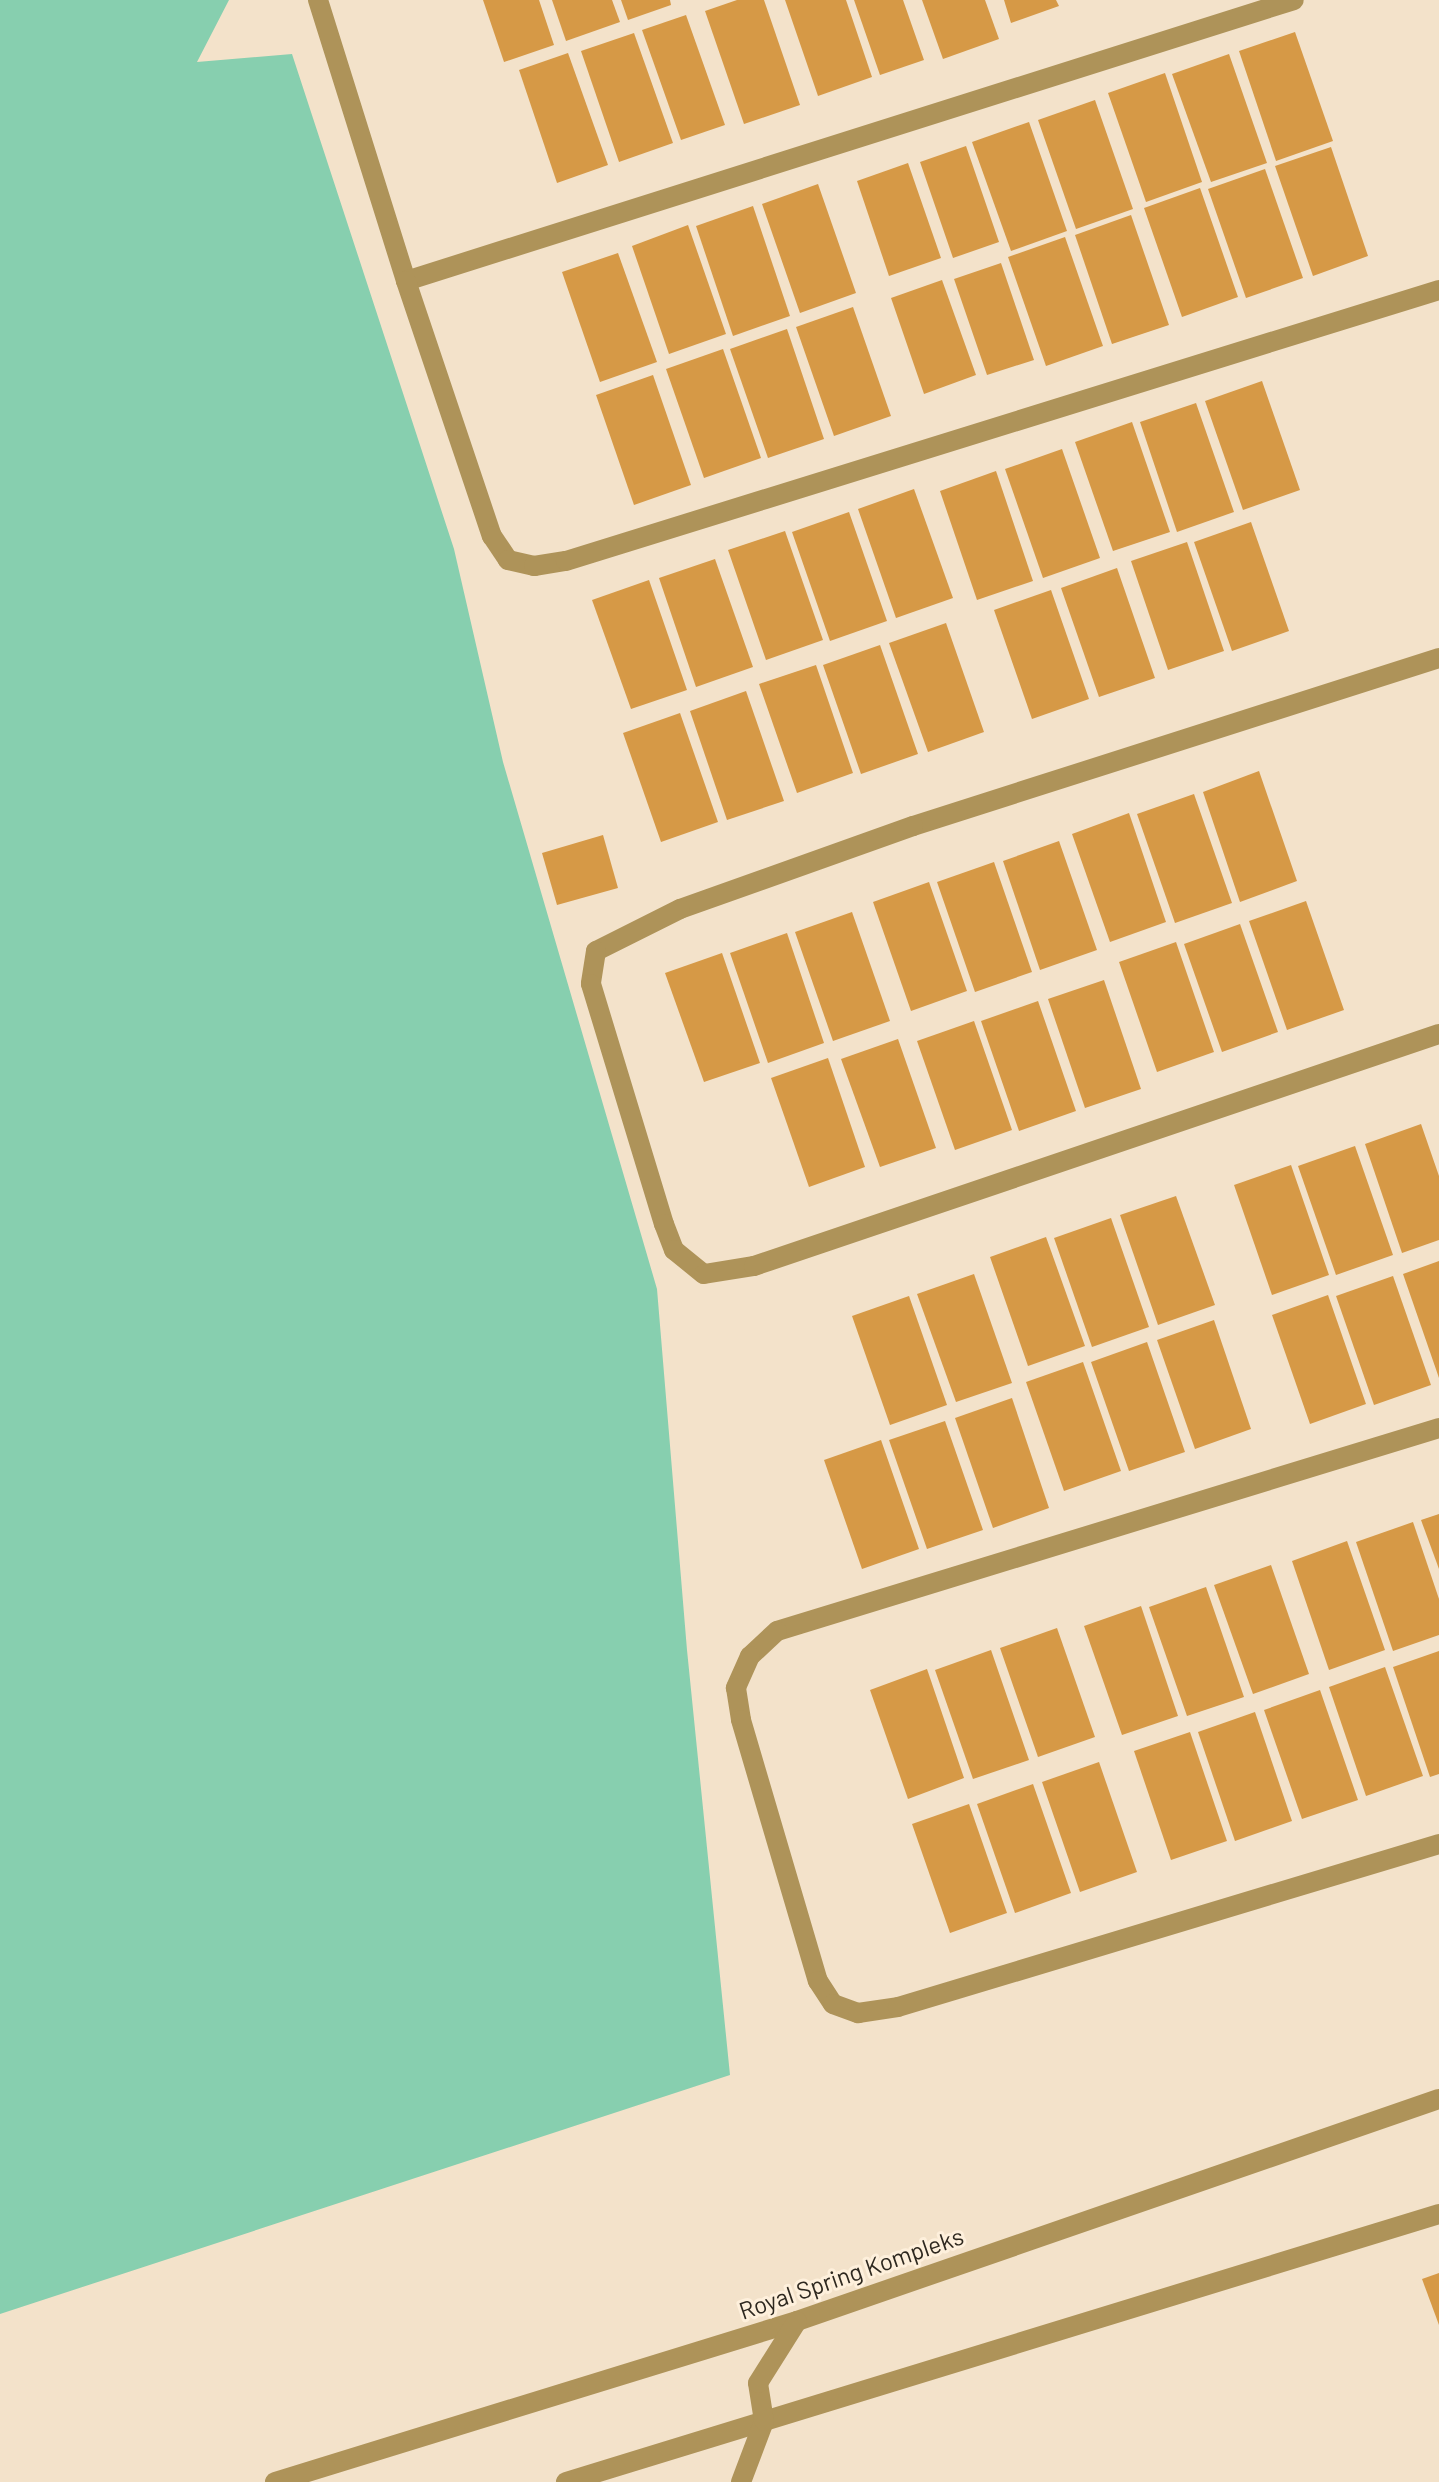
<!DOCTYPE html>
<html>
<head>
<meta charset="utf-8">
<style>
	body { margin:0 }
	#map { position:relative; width:1439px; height:2482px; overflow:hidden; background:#f3e2ca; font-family:Barlow,sans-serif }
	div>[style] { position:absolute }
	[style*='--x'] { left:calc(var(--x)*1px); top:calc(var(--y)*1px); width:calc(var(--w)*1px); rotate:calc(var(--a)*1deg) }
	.green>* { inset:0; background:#87cfaf }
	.building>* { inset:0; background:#d69946 }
	.minor>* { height:20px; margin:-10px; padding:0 10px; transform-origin:10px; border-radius:10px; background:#ae9359 }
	span { translate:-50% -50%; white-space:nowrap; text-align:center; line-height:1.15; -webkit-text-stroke:6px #fef0dc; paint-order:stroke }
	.street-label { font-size:24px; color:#2e281f }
</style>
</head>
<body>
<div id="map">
	<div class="green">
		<div style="clip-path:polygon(0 0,229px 0,197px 62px,292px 54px,454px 549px,503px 762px,657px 1289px,687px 1650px,730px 2075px,0 2314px)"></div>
	</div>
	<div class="building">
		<div style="clip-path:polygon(483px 0,539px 0,554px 45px,504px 62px)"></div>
		<div style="clip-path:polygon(552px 0,612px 0,620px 22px,566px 41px)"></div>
		<div style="clip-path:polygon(621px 0,670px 0,671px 5px,628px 20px)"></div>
		<div style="clip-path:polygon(737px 0,764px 0,800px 105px,744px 124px,705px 11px)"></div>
		<div style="clip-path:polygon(785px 0,846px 0,872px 77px,818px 96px)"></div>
		<div style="clip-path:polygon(854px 0,903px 0,924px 60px,880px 75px)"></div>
		<div style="clip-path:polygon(922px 0,985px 0,999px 39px,943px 59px)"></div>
		<div style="clip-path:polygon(1004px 0,1056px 0,1059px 6px,1011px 23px)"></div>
		<div style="clip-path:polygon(686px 15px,725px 125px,681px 140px,642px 30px)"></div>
		<div style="clip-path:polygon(1295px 32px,1333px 141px,1276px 161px,1239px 51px)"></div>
		<div style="clip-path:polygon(634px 33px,673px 143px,619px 162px,581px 51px)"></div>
		<div style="clip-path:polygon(568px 53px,608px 165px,557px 183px,519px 70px)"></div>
		<div style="clip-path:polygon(1229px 54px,1267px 163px,1211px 182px,1172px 74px)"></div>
		<div style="clip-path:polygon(1165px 73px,1202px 182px,1146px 202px,1108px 93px)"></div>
		<div style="clip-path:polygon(1095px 100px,1133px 209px,1076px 229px,1038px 120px)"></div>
		<div style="clip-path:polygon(1029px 122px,1067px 231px,1011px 251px,972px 142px)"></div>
		<div style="clip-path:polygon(966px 146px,999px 242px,953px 258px,920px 162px)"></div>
		<div style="clip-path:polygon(1331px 147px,1368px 256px,1313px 276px,1275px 166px)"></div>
		<div style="clip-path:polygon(908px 163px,941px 258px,889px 276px,857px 181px)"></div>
		<div style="clip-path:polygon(1265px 169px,1303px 278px,1246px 298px,1208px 189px)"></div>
		<div style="clip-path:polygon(818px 184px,856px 293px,800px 313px,762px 204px)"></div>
		<div style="clip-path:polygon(1200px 188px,1238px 297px,1182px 317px,1144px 208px)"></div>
		<div style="clip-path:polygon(753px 206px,790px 316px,733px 336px,696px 226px)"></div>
		<div style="clip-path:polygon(1131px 215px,1169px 325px,1112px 344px,1075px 235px)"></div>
		<div style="clip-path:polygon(688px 225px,726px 334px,669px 354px,632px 246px)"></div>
		<div style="clip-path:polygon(1065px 237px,1103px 346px,1046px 366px,1008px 257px)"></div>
		<div style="clip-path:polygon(618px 253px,657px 362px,600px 382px,562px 272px)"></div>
		<div style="clip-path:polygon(1001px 263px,1034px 360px,987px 375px,954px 279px)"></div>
		<div style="clip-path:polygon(942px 280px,976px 375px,924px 394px,891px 298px)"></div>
		<div style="clip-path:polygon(853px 307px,891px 416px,834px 436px,796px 327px)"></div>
		<div style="clip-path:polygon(787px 329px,824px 439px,768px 458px,730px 349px)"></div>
		<div style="clip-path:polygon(723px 349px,761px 458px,704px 478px,666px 369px)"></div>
		<div style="clip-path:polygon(653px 375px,691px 485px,634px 505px,596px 395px)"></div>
		<div style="clip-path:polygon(1262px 381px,1300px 490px,1243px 510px,1205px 401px)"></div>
		<div style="clip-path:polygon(1196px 403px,1234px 512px,1177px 532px,1140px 422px)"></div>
		<div style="clip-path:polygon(1132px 422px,1170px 532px,1113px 551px,1075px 442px)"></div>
		<div style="clip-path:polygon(1062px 449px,1100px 558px,1043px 578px,1005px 469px)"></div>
		<div style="clip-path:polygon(996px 471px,1033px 581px,977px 600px,940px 491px)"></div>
		<div style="clip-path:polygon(914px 489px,953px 598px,896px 618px,858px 509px)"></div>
		<div style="clip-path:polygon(849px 512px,887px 621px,830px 641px,792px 532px)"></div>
		<div style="clip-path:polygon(1251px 522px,1289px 631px,1232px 651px,1194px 542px)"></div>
		<div style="clip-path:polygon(785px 531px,823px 640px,766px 660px,728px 550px)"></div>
		<div style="clip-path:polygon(1187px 542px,1224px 651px,1168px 670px,1131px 561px)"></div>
		<div style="clip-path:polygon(715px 559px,753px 667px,696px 687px,659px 578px)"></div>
		<div style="clip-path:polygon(1117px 568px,1155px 678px,1099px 697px,1061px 588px)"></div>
		<div style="clip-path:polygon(649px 580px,687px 690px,631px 709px,592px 600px)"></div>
		<div style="clip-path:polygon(1051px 590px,1089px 699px,1032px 719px,994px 610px)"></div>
		<div style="clip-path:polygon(946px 623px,984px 732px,928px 752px,889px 643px)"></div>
		<div style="clip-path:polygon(880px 645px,918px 754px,861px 774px,823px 665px)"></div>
		<div style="clip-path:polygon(816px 665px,853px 773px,797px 793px,759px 684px)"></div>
		<div style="clip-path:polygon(746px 691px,784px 801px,727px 820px,690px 711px)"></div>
		<div style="clip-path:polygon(680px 713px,718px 822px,661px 842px,623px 733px)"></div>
		<div style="clip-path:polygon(1259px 771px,1297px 881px,1240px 902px,1203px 792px)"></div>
		<div style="clip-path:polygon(1194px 794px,1232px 903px,1175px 923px,1137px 814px)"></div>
		<div style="clip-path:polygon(1129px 813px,1166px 922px,1110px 942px,1072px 834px)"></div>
		<div style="clip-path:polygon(603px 835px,618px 888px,557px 905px,542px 853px)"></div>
		<div style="clip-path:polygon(1059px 841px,1097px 950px,1040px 970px,1003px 861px)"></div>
		<div style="clip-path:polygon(994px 862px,1032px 972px,975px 992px,937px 882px)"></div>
		<div style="clip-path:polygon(929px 882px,967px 991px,911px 1011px,873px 902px)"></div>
		<div style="clip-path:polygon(1306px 901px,1344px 1010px,1287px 1030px,1249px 921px)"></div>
		<div style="clip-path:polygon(852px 912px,890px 1021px,833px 1041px,795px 932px)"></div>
		<div style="clip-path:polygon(1240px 924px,1278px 1032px,1222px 1052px,1184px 944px)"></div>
		<div style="clip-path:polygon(787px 933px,824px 1043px,768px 1063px,730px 953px)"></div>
		<div style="clip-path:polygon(1176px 942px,1214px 1052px,1157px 1072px,1119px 962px)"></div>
		<div style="clip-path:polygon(722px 953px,760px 1063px,704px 1082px,665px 973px)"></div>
		<div style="clip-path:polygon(1104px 980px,1141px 1089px,1085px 1108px,1048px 999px)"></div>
		<div style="clip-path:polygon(1038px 1001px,1076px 1111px,1019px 1131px,981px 1021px)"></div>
		<div style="clip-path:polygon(974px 1021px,1012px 1130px,955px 1150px,917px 1041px)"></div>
		<div style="clip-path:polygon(898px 1039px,936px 1148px,880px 1167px,841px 1059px)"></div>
		<div style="clip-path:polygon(828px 1058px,865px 1167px,809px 1187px,771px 1078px)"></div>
		<div style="clip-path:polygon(1421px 1124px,1439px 1176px,1439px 1240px,1402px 1253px,1365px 1144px)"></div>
		<div style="clip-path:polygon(1355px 1146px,1393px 1255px,1336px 1275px,1298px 1166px)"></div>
		<div style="clip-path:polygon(1291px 1165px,1329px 1275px,1272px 1295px,1234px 1185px)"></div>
		<div style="clip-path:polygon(1176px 1196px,1215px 1305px,1158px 1325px,1120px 1215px)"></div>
		<div style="clip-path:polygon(1111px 1218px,1149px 1327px,1092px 1347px,1054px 1238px)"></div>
		<div style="clip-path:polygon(1046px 1237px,1085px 1346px,1028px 1366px,990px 1257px)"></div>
		<div style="clip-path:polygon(1439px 1261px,1439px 1378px,1403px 1274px)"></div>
		<div style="clip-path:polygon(974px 1274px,1012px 1383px,956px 1402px,917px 1294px)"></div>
		<div style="clip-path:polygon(1393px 1276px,1431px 1385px,1374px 1405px,1336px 1296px)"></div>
		<div style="clip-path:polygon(1328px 1295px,1366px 1404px,1310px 1424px,1272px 1315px)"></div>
		<div style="clip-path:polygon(909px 1296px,947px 1405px,890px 1425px,852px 1316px)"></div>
		<div style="clip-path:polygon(1214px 1320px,1251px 1429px,1195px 1449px,1157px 1340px)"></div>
		<div style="clip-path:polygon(1147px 1342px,1185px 1452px,1129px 1471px,1091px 1362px)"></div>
		<div style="clip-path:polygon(1083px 1362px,1121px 1471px,1064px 1491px,1026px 1382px)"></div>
		<div style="clip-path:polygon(1012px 1398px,1049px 1508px,993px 1528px,955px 1418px)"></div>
		<div style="clip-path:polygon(945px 1421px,983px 1530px,927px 1549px,889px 1440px)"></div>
		<div style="clip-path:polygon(881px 1440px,919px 1549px,862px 1569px,824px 1460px)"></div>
		<div style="clip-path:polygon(1439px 1514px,1439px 1569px,1421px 1520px)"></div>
		<div style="clip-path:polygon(1413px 1522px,1439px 1599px,1439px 1635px,1393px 1651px,1356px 1542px)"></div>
		<div style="clip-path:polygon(1347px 1541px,1385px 1650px,1329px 1670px,1292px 1561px)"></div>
		<div style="clip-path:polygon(1271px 1565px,1309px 1674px,1253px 1694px,1214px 1585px)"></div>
		<div style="clip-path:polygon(1206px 1587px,1244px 1697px,1187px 1716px,1149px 1607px)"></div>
		<div style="clip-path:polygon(1141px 1606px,1178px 1716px,1122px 1735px,1084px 1626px)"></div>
		<div style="clip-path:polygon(1057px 1628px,1095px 1737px,1038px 1757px,1000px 1648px)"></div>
		<div style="clip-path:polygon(991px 1650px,1029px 1760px,973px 1779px,935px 1670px)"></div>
		<div style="clip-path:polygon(1439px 1651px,1439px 1774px,1430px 1777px,1393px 1667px)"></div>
		<div style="clip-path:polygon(1385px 1667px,1423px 1776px,1366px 1796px,1329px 1687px)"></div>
		<div style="clip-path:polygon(927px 1669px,964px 1778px,908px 1799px,870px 1690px)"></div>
		<div style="clip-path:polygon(1320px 1690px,1358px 1800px,1302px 1819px,1264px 1710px)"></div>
		<div style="clip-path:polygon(1255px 1712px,1292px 1821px,1235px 1841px,1198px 1732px)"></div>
		<div style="clip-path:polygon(1190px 1732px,1227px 1841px,1171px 1860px,1134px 1751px)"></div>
		<div style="clip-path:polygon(1099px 1762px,1137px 1872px,1080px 1892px,1042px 1782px)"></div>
		<div style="clip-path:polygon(1033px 1784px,1071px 1893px,1015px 1913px,977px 1804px)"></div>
		<div style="clip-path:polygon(969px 1804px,1007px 1913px,950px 1933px,912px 1824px)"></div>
		<div style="clip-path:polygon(1439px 2273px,1439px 2325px,1422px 2279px)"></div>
	</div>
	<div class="minor">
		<div style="--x:318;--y:0;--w:294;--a:72.6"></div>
		<div style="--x:406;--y:281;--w:931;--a:-17.56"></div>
		<div style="--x:406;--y:281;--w:269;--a:71.4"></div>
		<div style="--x:492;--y:536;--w:29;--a:56"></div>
		<div style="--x:508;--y:560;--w:27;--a:13"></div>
		<div style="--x:534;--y:566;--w:32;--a:-9"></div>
		<div style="--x:566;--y:561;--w:914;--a:-17.25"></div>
		<div style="--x:1439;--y:658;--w:552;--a:162.29"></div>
		<div style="--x:913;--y:826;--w:247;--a:160.4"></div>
		<div style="--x:680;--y:909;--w:94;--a:153.4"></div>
		<div style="--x:596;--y:951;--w:33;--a:99"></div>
		<div style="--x:591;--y:984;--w:251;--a:73.1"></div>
		<div style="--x:664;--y:1224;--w:28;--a:69"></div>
		<div style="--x:674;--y:1250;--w:38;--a:39"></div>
		<div style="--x:704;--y:1274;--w:51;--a:-9.1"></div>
		<div style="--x:754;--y:1266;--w:723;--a:-18.71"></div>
		<div style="--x:1439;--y:1428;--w:692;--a:162.95"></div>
		<div style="--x:777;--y:1631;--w:37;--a:137"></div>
		<div style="--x:750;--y:1656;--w:35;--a:114"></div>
		<div style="--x:736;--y:1688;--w:32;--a:81"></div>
		<div style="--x:741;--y:1720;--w:272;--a:73.6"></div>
		<div style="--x:818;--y:1981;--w:27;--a:57"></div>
		<div style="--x:833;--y:2004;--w:27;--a:20"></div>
		<div style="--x:858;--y:2013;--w:40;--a:-8.5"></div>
		<div style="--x:898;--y:2007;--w:565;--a:-16.77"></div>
		<div style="--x:275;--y:2482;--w:546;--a:-17.14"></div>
		<div style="--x:797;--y:2321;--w:679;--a:-19.08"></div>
		<div style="--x:566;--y:2482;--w:913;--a:-17.07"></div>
		<div style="--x:741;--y:2482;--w:65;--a:-69.3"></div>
		<div style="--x:764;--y:2421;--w:38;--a:-99"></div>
		<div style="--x:758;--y:2383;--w:73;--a:-57.8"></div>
	</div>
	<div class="street-label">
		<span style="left:851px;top:2273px;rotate:-19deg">Royal Spring Kompleks</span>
	</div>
</div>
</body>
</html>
